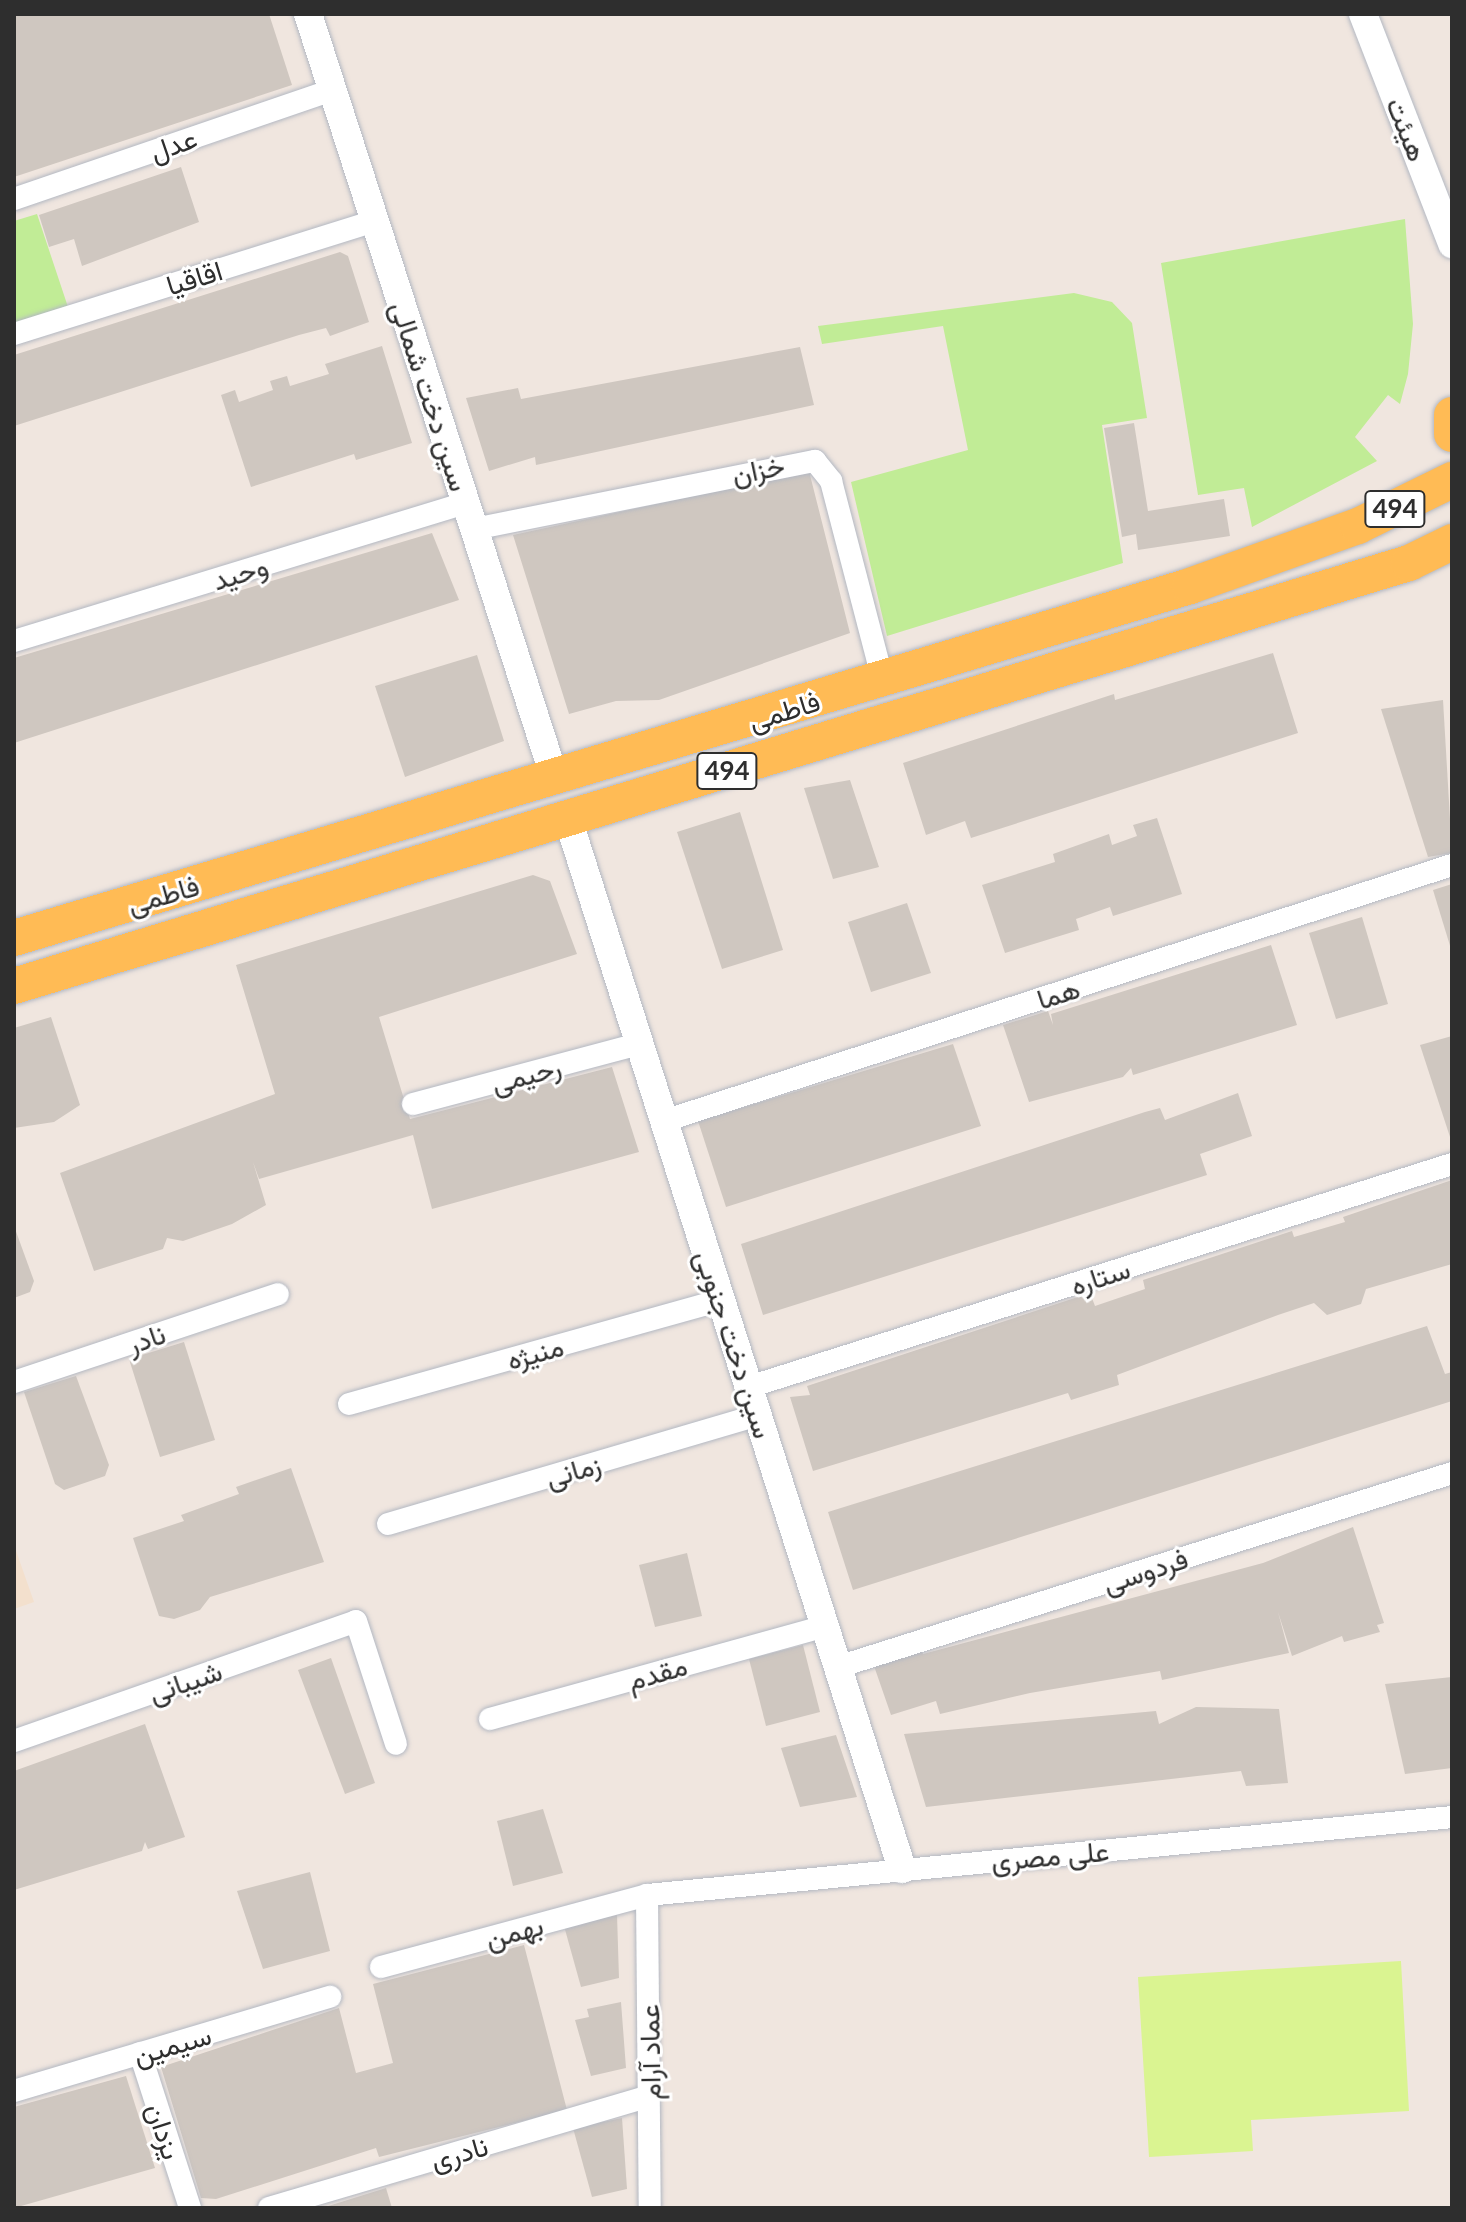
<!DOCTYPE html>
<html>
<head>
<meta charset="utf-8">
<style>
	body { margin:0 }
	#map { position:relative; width:1466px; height:2222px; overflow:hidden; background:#f0e6df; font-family:Lato,Vazirmatn,sans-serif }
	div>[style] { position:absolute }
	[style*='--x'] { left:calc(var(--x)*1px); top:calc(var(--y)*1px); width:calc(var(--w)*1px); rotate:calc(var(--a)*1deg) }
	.education>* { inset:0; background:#f3e0cd }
	.green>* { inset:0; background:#c1ec96 }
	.pitch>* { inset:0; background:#daf491 }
	.building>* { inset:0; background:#cfc7c0 }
	.roads { filter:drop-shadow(0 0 2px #b3b8c2) drop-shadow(0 0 2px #b3b8c2) }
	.minor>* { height:22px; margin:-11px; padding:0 11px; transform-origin:11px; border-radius:11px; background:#fff }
	.tertiary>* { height:28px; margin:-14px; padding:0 14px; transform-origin:14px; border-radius:14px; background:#fff }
	.primary>* { height:36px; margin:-18px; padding:0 18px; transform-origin:18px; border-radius:18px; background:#fb5 }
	span { translate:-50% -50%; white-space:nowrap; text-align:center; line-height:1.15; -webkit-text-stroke:6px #fff; paint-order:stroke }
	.shield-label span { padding:2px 6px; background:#fff; border:2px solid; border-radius:6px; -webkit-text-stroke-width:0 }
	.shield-label { font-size:26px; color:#2e2e2e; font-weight:700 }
	.street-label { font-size:28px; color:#2e2e2e }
	.frame { position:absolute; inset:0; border:16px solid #2e2e2e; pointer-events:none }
</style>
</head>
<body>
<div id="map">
	<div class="education">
		<div style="clip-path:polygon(14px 1545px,34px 1602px,14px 1609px)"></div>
	</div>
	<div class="green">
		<div style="clip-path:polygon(37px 214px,68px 307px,14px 324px,14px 221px)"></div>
		<div style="clip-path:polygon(1405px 219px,1413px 324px,1408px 374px,1400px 404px,1388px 395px,1355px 437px,1377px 461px,1252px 527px,1244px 488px,1198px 495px,1161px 263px)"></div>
		<div style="clip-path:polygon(1074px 293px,1112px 302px,1132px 323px,1147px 418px,1102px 425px,1123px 563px,887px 636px,851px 482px,968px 450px,943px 326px,822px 344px,818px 326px)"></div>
	</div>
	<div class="pitch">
		<div style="clip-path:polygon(1401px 1961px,1409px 2111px,1251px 2120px,1253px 2151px,1149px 2157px,1138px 1977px)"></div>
	</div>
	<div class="building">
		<div style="clip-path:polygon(14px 14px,269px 14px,292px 85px,14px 177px)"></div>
		<div style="clip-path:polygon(181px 167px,199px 222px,82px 266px,74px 239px,49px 247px,39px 215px)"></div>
		<div style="clip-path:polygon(340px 252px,348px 256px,369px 322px,330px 336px,326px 328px,299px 335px,14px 426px,14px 355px)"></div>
		<div style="clip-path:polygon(382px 346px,412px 443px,356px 460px,354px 454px,251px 487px,221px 395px,235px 390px,239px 402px,273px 390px,270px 381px,287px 376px,290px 386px,329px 374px,325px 364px)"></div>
		<div style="clip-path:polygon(800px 347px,814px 405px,536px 465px,535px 457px,489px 471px,466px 398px,518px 388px,521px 399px)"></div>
		<div style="clip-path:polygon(1134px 423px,1148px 511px,1224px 499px,1230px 536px,1138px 550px,1136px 534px,1122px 537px,1104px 428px)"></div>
		<div style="clip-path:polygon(809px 471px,850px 633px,659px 700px,616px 701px,569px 714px,513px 535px)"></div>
		<div style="clip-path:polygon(432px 533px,459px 600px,14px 743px,14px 658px)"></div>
		<div style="clip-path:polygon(1273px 653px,1298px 733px,971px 838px,965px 821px,926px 835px,903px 763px,1114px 694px,1115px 700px)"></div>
		<div style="clip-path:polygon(477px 655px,504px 741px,405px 777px,375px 686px)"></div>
		<div style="clip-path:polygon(1443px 700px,1452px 853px,1428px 857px,1381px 709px)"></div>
		<div style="clip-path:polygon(850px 780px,879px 867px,833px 879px,804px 788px)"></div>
		<div style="clip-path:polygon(740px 812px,783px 950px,722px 969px,677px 832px)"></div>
		<div style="clip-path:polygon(1157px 818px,1182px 894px,1113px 916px,1110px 907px,1076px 919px,1079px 930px,1005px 953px,982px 885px,1055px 862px,1053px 854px,1109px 834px,1112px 845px,1137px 836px,1133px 825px)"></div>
		<div style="clip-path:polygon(533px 875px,550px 881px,577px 954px,379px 1017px,410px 1119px,612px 1067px,639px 1152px,432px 1209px,413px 1135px,259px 1179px,253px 1162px,266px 1205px,232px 1224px,183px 1241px,167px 1238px,163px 1249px,94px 1271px,60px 1173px,275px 1094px,236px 965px)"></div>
		<div style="clip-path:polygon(1452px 884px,1452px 949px,1451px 949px,1433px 890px)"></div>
		<div style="clip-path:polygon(907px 903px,931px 973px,871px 992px,848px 922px)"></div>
		<div style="clip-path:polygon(1362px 917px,1388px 1004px,1336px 1019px,1309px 933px)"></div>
		<div style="clip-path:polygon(1271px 945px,1297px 1025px,1133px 1075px,1131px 1068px,1123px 1077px,1029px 1102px,1003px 1025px,1048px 1011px,1053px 1025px,1051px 1014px)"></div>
		<div style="clip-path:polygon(51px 1017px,80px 1105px,54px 1122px,14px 1128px,14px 1028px)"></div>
		<div style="clip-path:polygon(1452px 1036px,1452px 1136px,1450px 1137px,1420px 1045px)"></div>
		<div style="clip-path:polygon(953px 1044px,981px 1126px,726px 1207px,698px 1121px)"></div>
		<div style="clip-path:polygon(1238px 1093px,1252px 1136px,1200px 1154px,1207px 1175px,763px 1315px,741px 1244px,1145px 1112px,1160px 1108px,1165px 1120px)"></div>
		<div style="clip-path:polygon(1452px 1180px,1452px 1264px,1366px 1289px,1361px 1304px,1327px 1315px,1314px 1303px,1278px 1315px,1117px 1375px,1119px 1385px,1071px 1400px,1068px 1393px,813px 1471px,790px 1397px,810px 1395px,807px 1386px,1090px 1293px,1095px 1306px,1145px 1289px,1143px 1280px,1292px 1231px,1294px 1237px,1345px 1222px,1343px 1217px)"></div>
		<div style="clip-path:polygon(14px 1226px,34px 1281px,30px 1292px,14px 1298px)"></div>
		<div style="clip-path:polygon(1427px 1326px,1445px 1374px,1452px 1372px,1452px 1401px,853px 1590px,828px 1512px)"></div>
		<div style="clip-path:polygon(184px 1342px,215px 1440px,160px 1457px,129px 1359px)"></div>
		<div style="clip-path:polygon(76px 1376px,109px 1465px,105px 1476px,64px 1490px,55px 1484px,24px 1392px)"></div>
		<div style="clip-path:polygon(291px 1468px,324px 1562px,210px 1597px,200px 1610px,174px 1619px,159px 1616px,133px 1538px,184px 1521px,181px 1515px,239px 1494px,236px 1487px)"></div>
		<div style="clip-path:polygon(1353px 1527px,1384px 1623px,1377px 1625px,1380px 1632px,1344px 1642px,1342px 1636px,1292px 1656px,1278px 1612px,1289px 1653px,1162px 1680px,1160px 1671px,1030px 1693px,940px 1714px,936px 1701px,891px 1715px,874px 1666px,921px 1648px,923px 1654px,1263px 1563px)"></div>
		<div style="clip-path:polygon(687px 1553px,702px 1616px,655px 1627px,639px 1565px)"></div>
		<div style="clip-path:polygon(803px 1645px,820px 1712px,766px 1726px,749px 1659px)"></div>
		<div style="clip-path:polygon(331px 1658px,375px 1783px,345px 1794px,298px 1670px)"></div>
		<div style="clip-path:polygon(1452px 1677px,1452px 1768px,1405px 1774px,1385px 1684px)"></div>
		<div style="clip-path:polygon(1196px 1707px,1279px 1709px,1288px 1783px,1246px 1786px,1241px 1771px,926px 1807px,904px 1734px,1156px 1711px,1159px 1724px)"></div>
		<div style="clip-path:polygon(145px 1724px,185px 1837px,148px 1849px,145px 1842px,142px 1851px,14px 1890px,14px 1771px)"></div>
		<div style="clip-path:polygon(836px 1735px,857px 1797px,800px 1807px,781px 1748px)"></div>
		<div style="clip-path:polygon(543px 1809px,563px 1873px,513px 1886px,497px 1821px)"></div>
		<div style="clip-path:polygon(310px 1872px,330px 1951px,263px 1969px,237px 1891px)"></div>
		<div style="clip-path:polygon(617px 1915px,619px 1978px,581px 1987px,564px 1926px)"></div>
		<div style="clip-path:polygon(524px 1945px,567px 2110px,379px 2157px,376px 2148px,216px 2199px,201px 2198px,161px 2067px,339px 2008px,356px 2073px,393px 2063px,373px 1984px)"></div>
		<div style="clip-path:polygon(621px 2002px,626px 2068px,591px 2076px,575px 2020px,589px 2017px,587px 2009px)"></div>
		<div style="clip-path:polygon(126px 2076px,155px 2168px,14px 2208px,14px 2107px)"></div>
		<div style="clip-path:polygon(622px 2118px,627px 2189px,592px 2197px,573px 2128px)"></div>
		<div style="clip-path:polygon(386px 2188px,392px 2208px,325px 2208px,325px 2207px)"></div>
	</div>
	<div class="roads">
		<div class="minor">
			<div style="--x:14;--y:199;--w:336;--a:-18.9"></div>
			<div style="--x:14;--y:334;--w:377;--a:-17.4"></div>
			<div style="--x:474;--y:529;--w:348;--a:-11.3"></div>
			<div style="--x:815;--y:461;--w:26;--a:51"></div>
			<div style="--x:831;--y:481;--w:206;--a:75.4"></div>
			<div style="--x:14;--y:641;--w:473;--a:-17"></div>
			<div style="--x:413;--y:1104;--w:234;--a:-14.9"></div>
			<div style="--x:664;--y:1121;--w:829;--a:-18"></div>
			<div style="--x:14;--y:1382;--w:278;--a:-18.4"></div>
			<div style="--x:749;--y:1387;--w:738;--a:-17.6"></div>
			<div style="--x:349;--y:1404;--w:386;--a:-15.6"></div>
			<div style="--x:388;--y:1524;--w:386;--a:-16.4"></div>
			<div style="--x:838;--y:1667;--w:644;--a:-17.53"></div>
			<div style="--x:490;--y:1719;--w:348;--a:-15.5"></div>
			<div style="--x:14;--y:1741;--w:362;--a:-19.3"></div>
			<div style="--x:356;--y:1621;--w:129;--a:72"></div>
			<div style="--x:647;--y:1895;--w:313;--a:89.5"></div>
			<div style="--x:381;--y:1967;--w:276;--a:-15.1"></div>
			<div style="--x:647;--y:1895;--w:809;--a:-5.53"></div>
			<div style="--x:140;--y:2053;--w:163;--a:72.1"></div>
			<div style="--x:14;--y:2091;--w:330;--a:-16.6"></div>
			<div style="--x:269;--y:2208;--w:396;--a:-16.4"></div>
		</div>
		<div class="tertiary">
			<div style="--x:308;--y:14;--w:804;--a:72.11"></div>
			<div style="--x:1363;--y:14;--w:247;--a:68.8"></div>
			<div style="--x:568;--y:819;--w:1102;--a:72.35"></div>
		</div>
		<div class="primary">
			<div style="--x:1452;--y:415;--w:19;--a:90"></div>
			<div style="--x:14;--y:938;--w:1228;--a:-16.66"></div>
			<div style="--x:1190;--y:586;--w:178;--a:-19.7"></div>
			<div style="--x:1358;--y:526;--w:105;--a:-26.1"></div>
			<div style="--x:14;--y:986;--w:1458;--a:-16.87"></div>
			<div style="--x:1409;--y:563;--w:48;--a:-26"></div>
		</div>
	</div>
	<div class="shield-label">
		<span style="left:1395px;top:509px">494</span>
		<span style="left:727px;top:771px">494</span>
	</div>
	<div class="street-label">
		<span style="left:1408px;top:129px;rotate:68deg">هیئت</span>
		<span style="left:173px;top:144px;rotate:-19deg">عدل</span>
		<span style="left:194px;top:277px;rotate:-17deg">اقاقیا</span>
		<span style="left:431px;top:396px;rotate:72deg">سین دخت شمالی</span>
		<span style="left:758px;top:469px;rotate:-12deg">خزان</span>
		<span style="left:240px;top:572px;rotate:-17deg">وحید</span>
		<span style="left:784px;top:710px;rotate:-17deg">فاطمی</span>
		<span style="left:163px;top:894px;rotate:-16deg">فاطمی</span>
		<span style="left:1058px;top:993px;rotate:-18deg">هما</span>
		<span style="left:526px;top:1074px;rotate:-15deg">رحیمی</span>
		<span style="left:1100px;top:1276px;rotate:-18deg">ستاره</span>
		<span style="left:146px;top:1338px;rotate:-19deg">نادر</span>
		<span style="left:735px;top:1344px;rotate:72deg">سین دخت جنوبی</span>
		<span style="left:535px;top:1352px;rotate:-15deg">منیژه</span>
		<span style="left:573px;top:1470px;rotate:-16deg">زمانی</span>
		<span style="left:1145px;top:1570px;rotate:-18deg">فردوسی</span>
		<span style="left:657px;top:1672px;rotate:-16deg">مقدم</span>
		<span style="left:185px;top:1681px;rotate:-19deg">شیبانی</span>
		<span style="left:1050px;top:1855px;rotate:-5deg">علی مصری</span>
		<span style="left:514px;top:1931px;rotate:-15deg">بهمن</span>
		<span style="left:172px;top:2044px;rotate:-16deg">سیمین</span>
		<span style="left:649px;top:2052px;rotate:-91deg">عماد آرام</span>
		<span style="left:165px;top:2131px;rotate:72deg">یزدان</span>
		<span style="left:459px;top:2152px;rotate:-16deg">نادری</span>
	</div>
	<div class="frame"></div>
</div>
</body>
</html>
